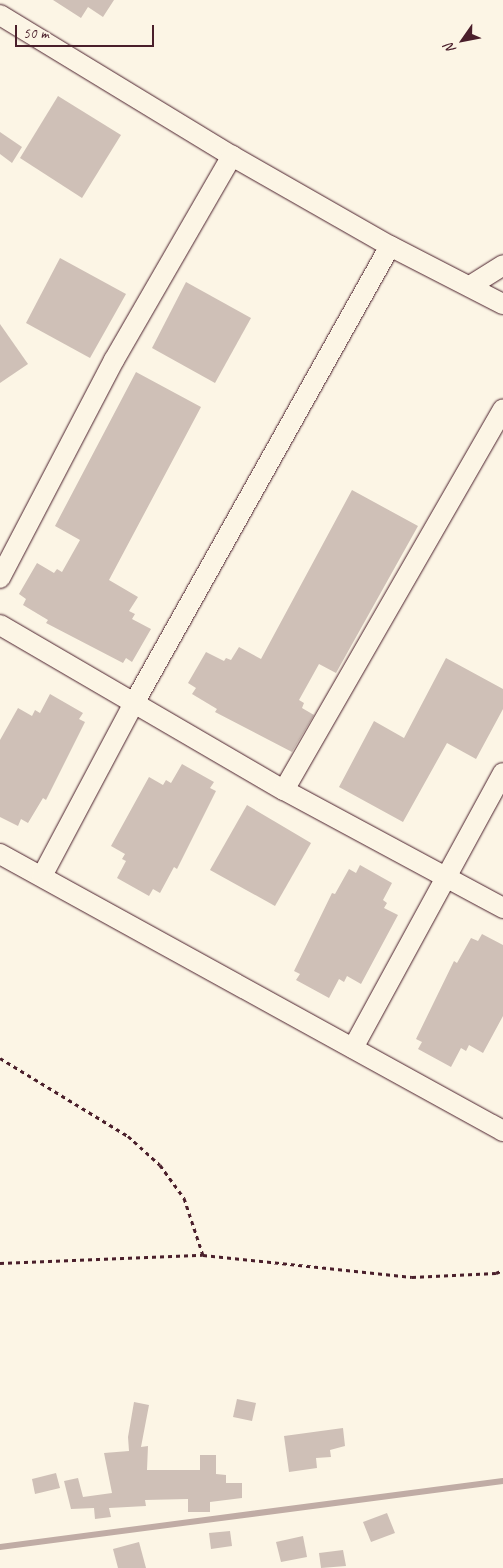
<!DOCTYPE html>
<html>
<head>
<meta charset="utf-8">
<style>
	body { margin:0 }
	#map { position:relative; width:503px; height:1568px; overflow:hidden; background:#fcf5e5; font-family:Caveat,sans-serif }
	div>[style] { position:absolute }
	[style*='--x'] { left:calc(var(--x)*1px); top:calc(var(--y)*1px); width:calc(var(--w)*1px); rotate:calc(var(--a)*1deg) }
	.stream>* { height:5.5px; margin:-2.75px; padding:0 2.75px; transform-origin:2.75px; border-radius:2.75px; background:#c0aca5 }
	.building>* { inset:0; background:#cfc0b7 }
	.path>* { height:3px; margin-top:-1.5px; transform-origin:0; background:repeating-linear-gradient(90deg,#4a1f2b 0 4px,transparent 0 8px) }
	.roads { filter:drop-shadow(0 0 1px #4a1f2b) drop-shadow(0 0 1px #4a1f2b) }
	.minor>* { height:20px; margin:-10px; padding:0 10px; transform-origin:10px; border-radius:10px; background:#fcf5e5 }
	span { translate:-50% -50%; white-space:nowrap; text-align:center; line-height:1.15; -webkit-text-stroke:4px #fcf5e5; paint-order:stroke }
	.north { position:absolute; left:438px; top:15px; width:50px; height:50px; -webkit-text-stroke:4px #fcf5e5; paint-order:stroke; rotate:237deg; font-size:14px; font-weight:700; line-height:20px; text-align:center; color:#4a1f2b }
	.north::after { content:''; display:block; margin:auto; width:18px; height:22px; background:#4a1f2b; clip-path:polygon(50% 0,100% 100%,50% 72%,0 100%) }
	.scale { position:absolute; left:15px; top:25px; width:139px; height:22px; box-sizing:border-box; border:2px solid #4a1f2b; border-top:0; padding-left:6px; font-size:15px; line-height:18px; white-space:nowrap; color:#4a1f2b; -webkit-text-stroke:4px #fcf5e5; paint-order:stroke }
</style>
</head>
<body>
<div id="map">
	<div class="stream">
		<div style="--x:0;--y:1547;--w:507;--a:-7.48"></div>
	</div>
	<div class="building">
		<div style="clip-path:polygon(53px 0,114px 0,103px 17px,88px 7px,81px 18px)"></div>
		<div style="clip-path:polygon(58px 96px,121px 135px,82px 198px,20px 158px)"></div>
		<div style="clip-path:polygon(0 132px,22px 147px,12px 163px,0 154px)"></div>
		<div style="clip-path:polygon(60px 258px,126px 294px,90px 358px,26px 323px)"></div>
		<div style="clip-path:polygon(186px 282px,251px 318px,215px 383px,152px 348px)"></div>
		<div style="clip-path:polygon(0 324px,28px 364px,0 383px)"></div>
		<div style="clip-path:polygon(136px 372px,201px 407px,109px 580px,138px 597px,129px 611px,135px 614px,132px 619px,151px 629px,132px 662px,126px 658px,123px 663px,46px 623px,48px 620px,23px 605px,26px 599px,19px 594px,37px 563px,54px 573px,57px 569px,62px 572px,80px 540px,55px 526px)"></div>
		<div style="clip-path:polygon(352px 490px,418px 526px,336px 673px,319px 664px,299px 700px,304px 703px,302px 708px,314px 715px,292px 752px,215px 712px,217px 709px,192px 694px,196px 688px,188px 683px,206px 652px,224px 661px,226px 658px,231px 660px,239px 647px,261px 659px)"></div>
		<div style="clip-path:polygon(446px 658px,503px 689px,503px 709px,476px 759px,447px 743px,403px 822px,339px 787px,374px 721px,404px 738px)"></div>
		<div style="clip-path:polygon(50px 694px,83px 713px,79px 719px,85px 722px,46px 800px,43px 798px,28px 823px,21px 819px,18px 826px,0 817px,0 740px,18px 708px,32px 716px,35px 710px,40px 713px)"></div>
		<div style="clip-path:polygon(182px 764px,214px 782px,210px 788px,216px 791px,177px 869px,174px 867px,160px 893px,153px 889px,149px 896px,117px 878px,126px 861px,122px 859px,125px 854px,111px 846px,149px 777px,163px 785px,166px 780px,171px 783px)"></div>
		<div style="clip-path:polygon(247px 805px,311px 843px,275px 906px,210px 870px)"></div>
		<div style="clip-path:polygon(360px 865px,392px 883px,383px 900px,387px 903px,384px 908px,398px 915px,361px 984px,347px 976px,344px 982px,339px 979px,329px 998px,296px 980px,300px 974px,294px 971px,332px 893px,335px 894px,349px 869px,356px 873px)"></div>
		<div style="clip-path:polygon(482px 934px,503px 945px,503px 1016px,483px 1053px,469px 1045px,466px 1051px,461px 1048px,451px 1067px,418px 1049px,422px 1042px,416px 1039px,454px 961px,457px 963px,471px 938px,478px 941px)"></div>
		<div style="clip-path:polygon(237px 1399px,256px 1403px,252px 1421px,233px 1417px)"></div>
		<div style="clip-path:polygon(134px 1402px,149px 1405px,141px 1447px,148px 1446px,147px 1470px,200px 1470px,200px 1455px,216px 1455px,216px 1474px,226px 1475px,226px 1483px,242px 1483px,242px 1498px,210px 1502px,210px 1512px,188px 1512px,188px 1499px,145px 1500px,146px 1506px,109px 1508px,111px 1517px,95px 1519px,94px 1508px,71px 1509px,64px 1481px,78px 1478px,83px 1497px,112px 1493px,104px 1453px,129px 1451px,128px 1437px)"></div>
		<div style="clip-path:polygon(343px 1428px,345px 1446px,330px 1450px,331px 1457px,316px 1458px,317px 1468px,289px 1472px,284px 1436px)"></div>
		<div style="clip-path:polygon(56px 1473px,60px 1488px,35px 1494px,32px 1479px)"></div>
		<div style="clip-path:polygon(387px 1513px,395px 1533px,371px 1542px,363px 1522px)"></div>
		<div style="clip-path:polygon(230px 1531px,232px 1546px,211px 1549px,209px 1533px)"></div>
		<div style="clip-path:polygon(303px 1536px,307px 1557px,281px 1562px,276px 1542px)"></div>
		<div style="clip-path:polygon(139px 1542px,146px 1568px,118px 1568px,113px 1549px)"></div>
		<div style="clip-path:polygon(343px 1550px,346px 1566px,321px 1568px,319px 1553px)"></div>
	</div>
	<div class="path">
		<div style="--x:0;--y:1058;--w:150;--a:31.4"></div>
		<div style="--x:128;--y:1136;--w:43;--a:42.2"></div>
		<div style="--x:160;--y:1165;--w:41;--a:54"></div>
		<div style="--x:184;--y:1198;--w:60;--a:71.6"></div>
		<div style="--x:0;--y:1263;--w:203;--a:-2.3"></div>
		<div style="--x:203;--y:1255;--w:210;--a:6"></div>
		<div style="--x:412;--y:1277;--w:84;--a:-2.7"></div>
		<div style="--x:496;--y:1273;--w:8;--a:-23"></div>
	</div>
	<div class="roads">
		<div class="minor">
			<div style="--x:0;--y:15;--w:271;--a:31.3"></div>
			<div style="--x:232;--y:156;--w:182;--a:29.7"></div>
			<div style="--x:390;--y:246;--w:127;--a:27.2"></div>
			<div style="--x:470;--y:286;--w:39;--a:-32"></div>
			<div style="--x:0;--y:578;--w:246;--a:-62.4"></div>
			<div style="--x:114;--y:360;--w:236;--a:-60"></div>
			<div style="--x:0;--y:625;--w:328;--a:30.2"></div>
			<div style="--x:284;--y:790;--w:249;--a:28.3"></div>
			<div style="--x:284;--y:790;--w:439;--a:-60.1"></div>
			<div style="--x:0;--y:854;--w:574;--a:28.84"></div>
			<div style="--x:42;--y:876;--w:194;--a:-62"></div>
			<div style="--x:133;--y:705;--w:526;--a:-60.75"></div>
			<div style="--x:353;--y:1048;--w:313;--a:-61.4"></div>
		</div>
	</div>
	<div class="north">N</div>
	<div class="scale">50 m</div>
</div>
</body>
</html>
